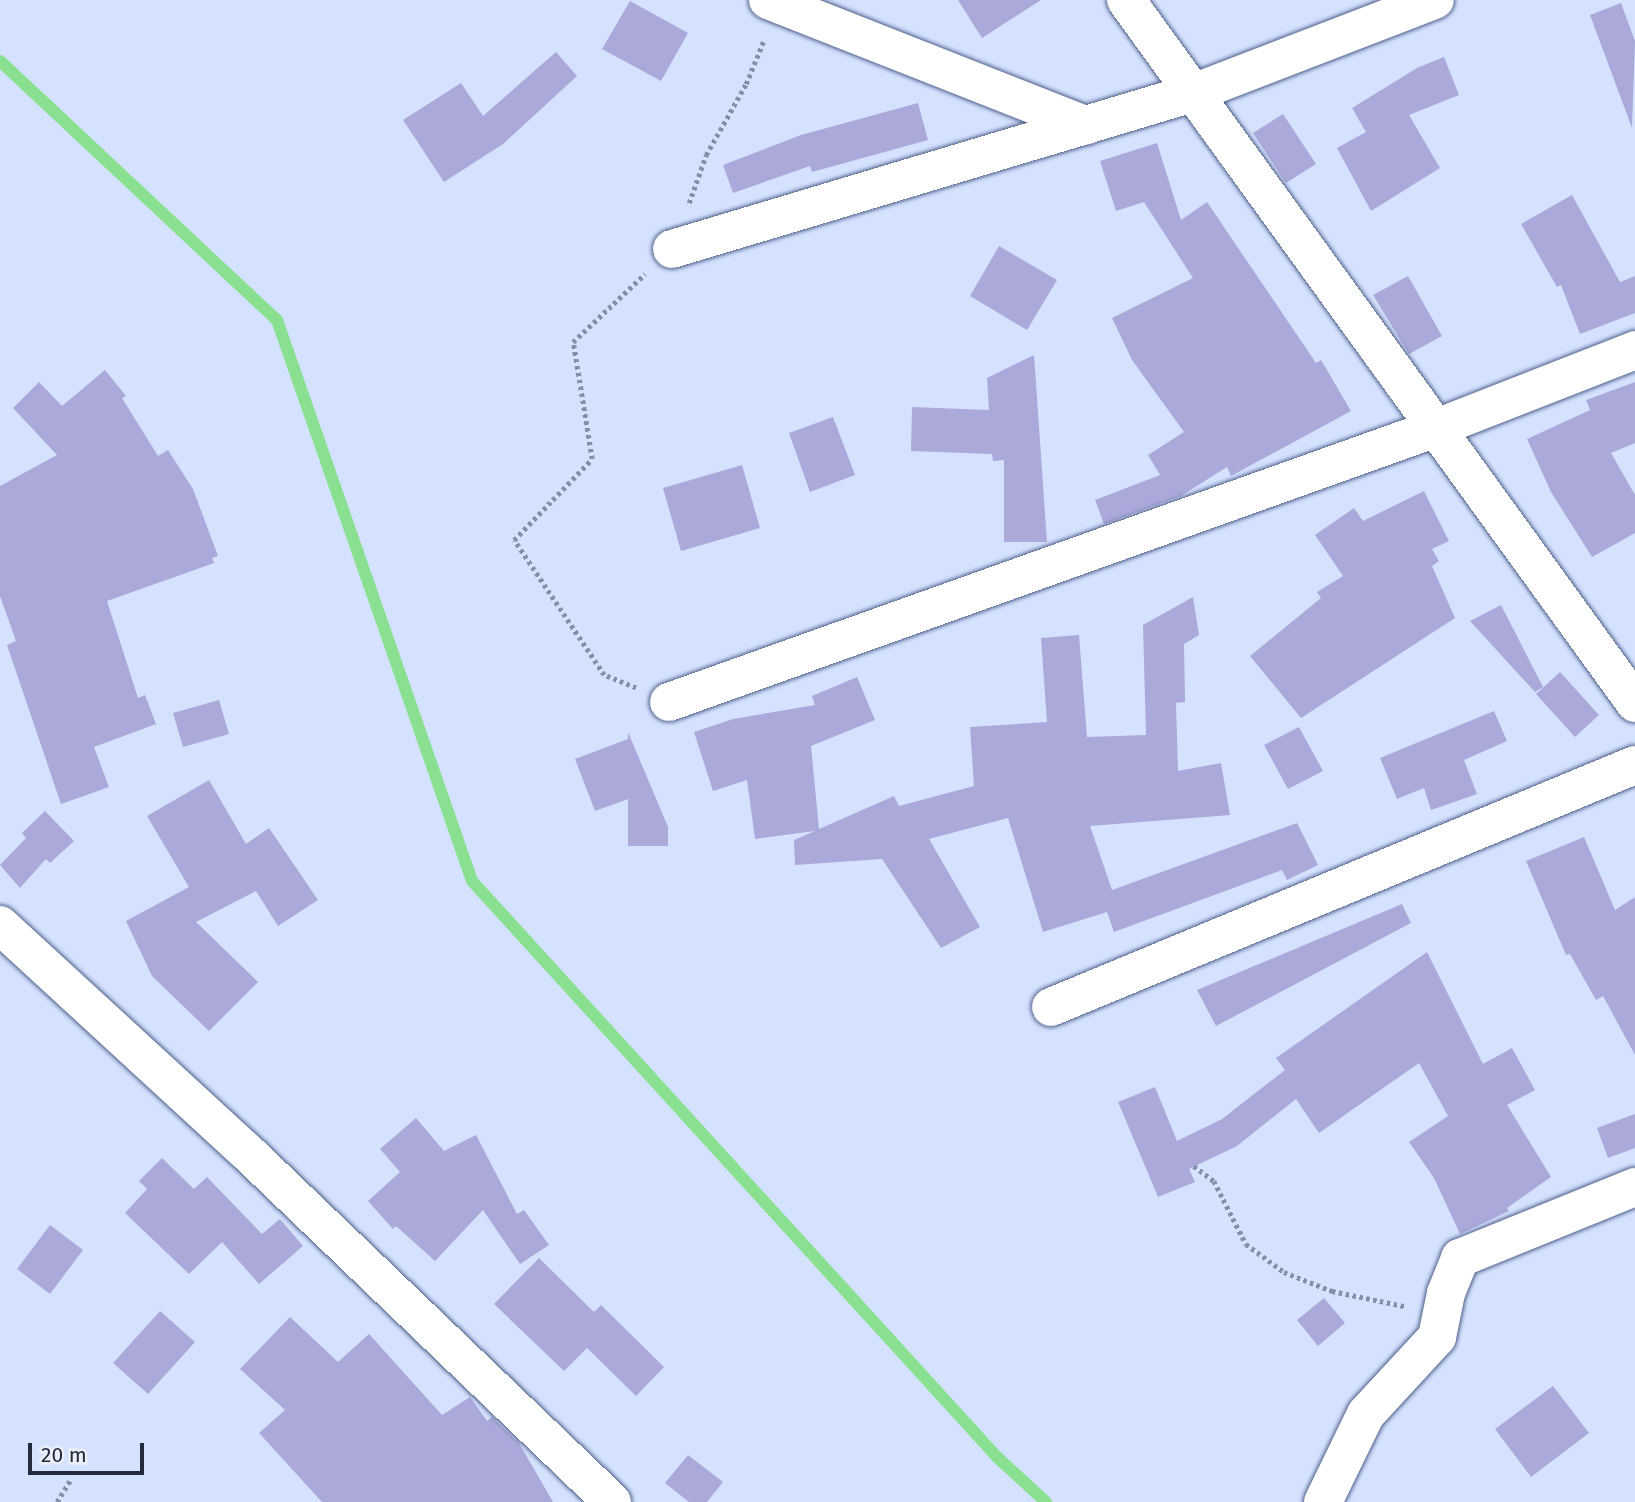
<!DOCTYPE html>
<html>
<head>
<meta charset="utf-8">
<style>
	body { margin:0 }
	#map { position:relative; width:1635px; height:1502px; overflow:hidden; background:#d5e2ff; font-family:"Fira Sans",sans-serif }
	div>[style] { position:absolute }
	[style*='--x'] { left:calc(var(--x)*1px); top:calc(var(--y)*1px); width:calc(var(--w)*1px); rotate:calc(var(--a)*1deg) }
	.stream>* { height:12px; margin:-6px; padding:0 6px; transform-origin:6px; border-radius:6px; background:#8ae091 }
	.building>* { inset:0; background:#aaa9da }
	.path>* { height:4.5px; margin-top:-2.25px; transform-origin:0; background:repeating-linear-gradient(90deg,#848ea6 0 3.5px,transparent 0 7px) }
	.roads { filter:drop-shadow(0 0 2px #4e6089) drop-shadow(0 0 2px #4e6089) }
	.minor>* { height:38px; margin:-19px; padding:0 19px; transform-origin:19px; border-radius:19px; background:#fff }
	span { translate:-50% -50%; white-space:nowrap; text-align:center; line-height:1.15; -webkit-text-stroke:7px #ebeff9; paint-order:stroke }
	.scale { position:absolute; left:28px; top:1443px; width:116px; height:32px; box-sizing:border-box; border:4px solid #21293a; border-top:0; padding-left:9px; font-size:21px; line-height:24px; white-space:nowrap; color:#21293a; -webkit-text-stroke:5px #ebeff9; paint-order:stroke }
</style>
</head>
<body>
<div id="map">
	<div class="stream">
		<div style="--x:0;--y:61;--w:379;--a:43.1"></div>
		<div style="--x:277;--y:320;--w:594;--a:70.83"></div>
		<div style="--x:472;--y:881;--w:779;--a:47.65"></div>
		<div style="--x:997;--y:1457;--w:67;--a:42.6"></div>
	</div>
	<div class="building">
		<div style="clip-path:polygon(958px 0,1041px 0,982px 38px)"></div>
		<div style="clip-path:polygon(630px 1px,688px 33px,661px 81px,602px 49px)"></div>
		<div style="clip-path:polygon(1621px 3px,1635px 41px,1632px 128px,1590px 15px)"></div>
		<div style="clip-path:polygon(556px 52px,577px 76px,503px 144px,444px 182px,403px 120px,461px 83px,483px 116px)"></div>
		<div style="clip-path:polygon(1444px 57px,1459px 95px,1409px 115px,1440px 168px,1371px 211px,1337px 148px,1366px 132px,1352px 108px,1417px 68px)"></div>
		<div style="clip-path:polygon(918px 103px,928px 140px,812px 172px,810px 166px,733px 193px,723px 165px,801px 135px)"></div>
		<div style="clip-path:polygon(1283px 114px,1316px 164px,1286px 183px,1253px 133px)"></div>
		<div style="clip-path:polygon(1157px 143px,1181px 220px,1207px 202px,1316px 363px,1321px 360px,1351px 411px,1231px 476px,1227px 467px,1181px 496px,1104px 524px,1095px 500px,1160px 475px,1148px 455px,1184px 432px,1132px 360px,1112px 318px,1193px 278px,1144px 202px,1116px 211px,1100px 161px)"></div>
		<div style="clip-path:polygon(1572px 195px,1620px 282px,1635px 276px,1635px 313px,1580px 334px,1561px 285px,1557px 287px,1521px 224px)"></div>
		<div style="clip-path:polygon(999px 246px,1057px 280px,1027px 330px,970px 296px)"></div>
		<div style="clip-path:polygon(1408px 276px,1442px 336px,1409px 354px,1373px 295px)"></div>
		<div style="clip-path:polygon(1034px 355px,1047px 542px,1004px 542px,1004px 460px,993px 461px,992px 454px,911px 451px,912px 407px,989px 410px,987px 378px)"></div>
		<div style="clip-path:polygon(105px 370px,126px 396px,122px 398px,158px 456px,168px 450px,193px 489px,218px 556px,212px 558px,214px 563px,107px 601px,138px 698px,145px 695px,156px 724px,94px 747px,109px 787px,61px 804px,7px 645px,16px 641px,0 596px,0 486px,57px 455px,13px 408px,39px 382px,62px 406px)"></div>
		<div style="clip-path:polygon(1635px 382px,1635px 443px,1611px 453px,1635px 495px,1635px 533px,1592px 557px,1551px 492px,1527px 439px,1590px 410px,1586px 400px)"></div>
		<div style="clip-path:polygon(833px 417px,855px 475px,810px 492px,789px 433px)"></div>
		<div style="clip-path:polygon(742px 465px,760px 528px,681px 551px,663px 488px)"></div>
		<div style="clip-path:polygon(1424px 491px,1449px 541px,1432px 549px,1439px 561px,1432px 566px,1455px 618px,1301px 718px,1250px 656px,1321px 598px,1317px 592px,1343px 576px,1315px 535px,1354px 508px,1363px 521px)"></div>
		<div style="clip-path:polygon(1193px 597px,1199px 635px,1184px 644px,1185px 702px,1176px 703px,1178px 771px,1221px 763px,1230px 815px,1090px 826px,1112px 890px,1297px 823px,1318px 865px,1287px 880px,1282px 870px,1114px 932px,1107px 912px,1043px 932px,1008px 818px,929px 839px,980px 927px,941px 948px,882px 859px,795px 865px,794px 840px,815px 831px,755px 839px,747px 780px,713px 791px,694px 732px,733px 719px,815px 705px,812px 696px,857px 677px,875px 720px,811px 746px,819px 829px,894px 796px,899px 806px,974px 786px,970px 727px,1047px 722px,1041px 638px,1079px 635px,1087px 737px,1146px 735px,1143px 625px)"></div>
		<div style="clip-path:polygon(1501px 605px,1543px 687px,1535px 692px,1470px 621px)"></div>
		<div style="clip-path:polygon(1560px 672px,1599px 715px,1575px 737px,1536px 694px)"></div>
		<div style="clip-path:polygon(219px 700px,229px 734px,183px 747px,173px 713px)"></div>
		<div style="clip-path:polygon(1494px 711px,1507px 741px,1464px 760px,1477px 794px,1431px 810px,1424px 788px,1397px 799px,1380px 758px)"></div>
		<div style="clip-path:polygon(1299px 727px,1323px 771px,1288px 789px,1264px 745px)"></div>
		<div style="clip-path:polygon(628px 732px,668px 827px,668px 846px,628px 846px,628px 799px,595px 811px,575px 759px,628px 739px)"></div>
		<div style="clip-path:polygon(209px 780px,246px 844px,269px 828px,318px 900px,278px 926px,256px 891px,196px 922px,258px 982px,209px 1031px,152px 976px,126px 921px,189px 887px,147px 816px)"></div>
		<div style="clip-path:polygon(45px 811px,74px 841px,50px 863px,46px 859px,20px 888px,0 865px,26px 838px,22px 833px)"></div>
		<div style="clip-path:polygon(1584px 837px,1615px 910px,1635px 897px,1635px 1055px,1603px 996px,1596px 1000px,1570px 954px,1566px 955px,1526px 861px)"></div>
		<div style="clip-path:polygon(1402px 904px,1411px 923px,1216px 1026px,1197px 990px)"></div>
		<div style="clip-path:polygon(1427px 952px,1483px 1064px,1512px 1048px,1535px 1090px,1507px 1105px,1551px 1177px,1507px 1208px,1509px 1211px,1460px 1234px,1434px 1178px,1409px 1142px,1448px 1116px,1419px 1063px,1319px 1133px,1296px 1099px,1237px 1146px,1189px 1169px,1195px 1182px,1158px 1197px,1118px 1102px,1155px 1087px,1177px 1141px,1222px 1119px,1285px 1070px,1276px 1058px)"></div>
		<div style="clip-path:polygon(1635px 1114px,1635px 1148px,1608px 1158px,1597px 1128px)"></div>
		<div style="clip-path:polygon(416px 1118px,444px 1151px,476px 1135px,517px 1214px,524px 1210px,549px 1245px,520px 1264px,483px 1210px,435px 1261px,396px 1226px,393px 1229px,368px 1201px,400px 1172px,380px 1149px)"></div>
		<div style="clip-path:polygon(162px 1158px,194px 1189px,207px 1177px,262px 1234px,280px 1219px,303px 1246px,259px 1284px,222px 1242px,189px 1274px,125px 1213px,147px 1189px,139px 1181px)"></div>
		<div style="clip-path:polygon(50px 1225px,83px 1250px,50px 1294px,17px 1269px)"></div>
		<div style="clip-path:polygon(539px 1258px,594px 1312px,601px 1305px,664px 1367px,636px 1396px,587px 1348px,564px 1371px,494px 1304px)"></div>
		<div style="clip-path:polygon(1324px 1298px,1345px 1323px,1318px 1346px,1297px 1320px)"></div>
		<div style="clip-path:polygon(160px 1311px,195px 1342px,148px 1394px,113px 1363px)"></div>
		<div style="clip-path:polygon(290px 1317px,338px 1362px,369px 1334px,442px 1415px,470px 1397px,487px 1421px,492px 1417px,519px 1443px,553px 1502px,322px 1502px,259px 1433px,285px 1410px,240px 1369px)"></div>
		<div style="clip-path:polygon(1553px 1386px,1589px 1433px,1531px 1477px,1495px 1429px)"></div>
		<div style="clip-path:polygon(688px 1455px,723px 1482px,707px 1502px,689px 1502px,665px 1483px)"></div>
	</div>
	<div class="path">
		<div style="--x:689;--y:203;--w:51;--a:-70.5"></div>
		<div style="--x:706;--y:155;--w:81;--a:-60.6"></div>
		<div style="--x:746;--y:84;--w:48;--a:-67.8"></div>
		<div style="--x:636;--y:688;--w:35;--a:-158"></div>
		<div style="--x:604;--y:675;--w:162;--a:-123.7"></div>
		<div style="--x:514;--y:540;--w:112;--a:-46.1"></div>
		<div style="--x:592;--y:459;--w:119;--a:-99.2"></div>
		<div style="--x:573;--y:342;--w:99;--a:-43.4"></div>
		<div style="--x:1194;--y:1166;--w:25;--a:37"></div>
		<div style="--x:1214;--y:1181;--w:71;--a:63.1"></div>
		<div style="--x:1246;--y:1244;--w:47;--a:36.4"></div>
		<div style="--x:1284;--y:1272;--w:52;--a:21.6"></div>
		<div style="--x:1332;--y:1291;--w:74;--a:11.8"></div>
		<div style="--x:57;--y:1502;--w:26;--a:-59"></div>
	</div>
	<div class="roads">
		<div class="minor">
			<div style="--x:768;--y:0;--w:342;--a:21.5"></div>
			<div style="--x:1126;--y:0;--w:868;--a:54.09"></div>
			<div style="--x:672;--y:249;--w:547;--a:-16.68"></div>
			<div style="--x:1196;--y:92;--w:256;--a:-21.1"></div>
			<div style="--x:669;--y:702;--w:818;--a:-19.65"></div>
			<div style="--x:1439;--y:427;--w:211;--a:-21.4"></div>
			<div style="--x:0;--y:925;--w:334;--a:42.6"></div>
			<div style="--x:246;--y:1151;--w:507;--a:43.8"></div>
			<div style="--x:1051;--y:1007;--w:632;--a:-22.51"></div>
			<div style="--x:1323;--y:1502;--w:98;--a:-64"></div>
			<div style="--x:1366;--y:1414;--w:105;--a:-47.3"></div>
			<div style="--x:1437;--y:1337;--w:45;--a:-78.4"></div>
			<div style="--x:1446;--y:1293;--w:38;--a:-68"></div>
			<div style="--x:1460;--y:1258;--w:189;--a:-22.1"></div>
		</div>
	</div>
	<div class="scale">20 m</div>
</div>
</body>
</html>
